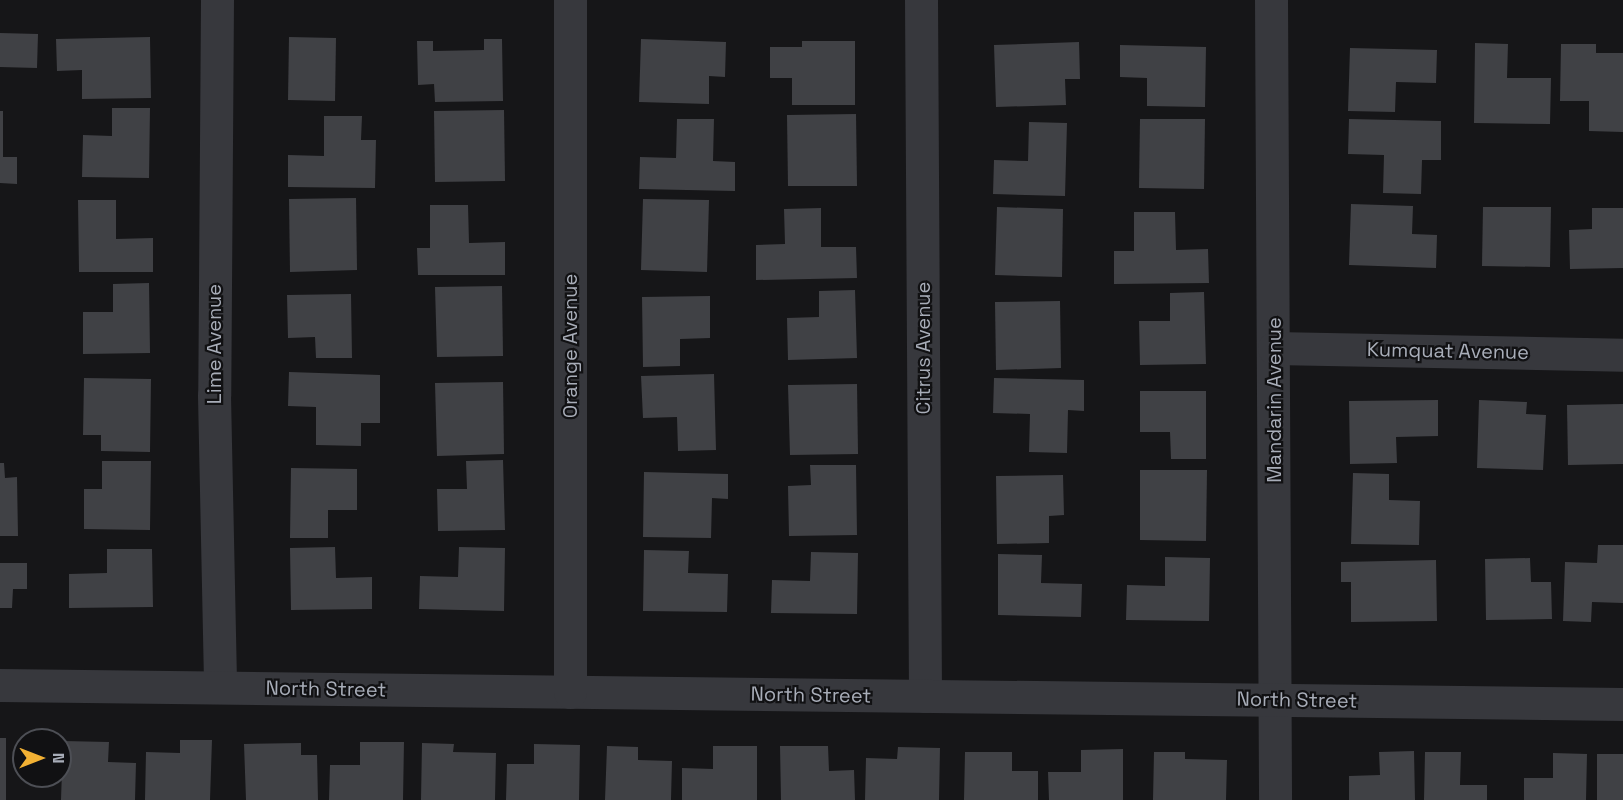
<!DOCTYPE html>
<html>
<head>
<meta charset="utf-8">
<style>
	body { margin:0 }
	#map { position:relative; width:1623px; height:800px; overflow:hidden; background:#161618; font-family:"Space Grotesk",sans-serif }
	div>[style] { position:absolute }
	[style*='--x'] { left:calc(var(--x)*1px); top:calc(var(--y)*1px); width:calc(var(--w)*1px); rotate:calc(var(--a)*1deg) }
	.building>* { inset:0; background:#404145 }
	.minor>* { height:33px; margin:-16.5px; padding:0 16.5px; transform-origin:16.5px; border-radius:16.5px; background:#37383d }
	span { translate:-50% -50%; white-space:nowrap; text-align:center; line-height:1.15; -webkit-text-stroke:4.5px #111113; paint-order:stroke }
	.street-label { font-size:20px; color:#a8adb8 }
	.north { position:absolute; left:12px; top:728px; width:60px; height:60px; box-sizing:border-box; background:#111113; border:2px solid #4d4f55; border-radius:50%; rotate:90deg; font-size:16px; font-weight:700; line-height:24px; text-align:center; color:#a8adb8 }
	.north::after { content:''; display:block; margin:auto; width:21px; height:27px; background:#f2b134; clip-path:polygon(50% 0,100% 100%,50% 72%,0 100%) }
</style>
</head>
<body>
<div id="map">
	<div class="building">
		<div style="clip-path:polygon(0 33px,38px 34px,37px 68px,0 67px)"></div>
		<div style="clip-path:polygon(150px 37px,151px 98px,82px 99px,82px 70px,57px 71px,56px 39px)"></div>
		<div style="clip-path:polygon(289px 37px,336px 38px,335px 101px,288px 100px)"></div>
		<div style="clip-path:polygon(484px 39px,502px 39px,503px 101px,435px 102px,434px 84px,418px 85px,417px 41px,433px 41px,433px 51px,484px 50px)"></div>
		<div style="clip-path:polygon(641px 39px,726px 42px,725px 77px,709px 76px,709px 104px,639px 102px)"></div>
		<div style="clip-path:polygon(802px 41px,855px 41px,855px 105px,792px 105px,792px 78px,770px 78px,770px 47px,802px 47px)"></div>
		<div style="clip-path:polygon(1079px 42px,1080px 79px,1065px 79px,1066px 105px,996px 107px,994px 45px)"></div>
		<div style="clip-path:polygon(1475px 43px,1508px 44px,1507px 78px,1551px 78px,1550px 124px,1474px 123px)"></div>
		<div style="clip-path:polygon(1561px 44px,1596px 44px,1596px 53px,1623px 53px,1623px 132px,1589px 131px,1589px 101px,1560px 101px)"></div>
		<div style="clip-path:polygon(1120px 45px,1206px 47px,1205px 107px,1147px 106px,1147px 78px,1120px 77px)"></div>
		<div style="clip-path:polygon(1350px 48px,1437px 50px,1436px 83px,1396px 82px,1395px 112px,1348px 111px)"></div>
		<div style="clip-path:polygon(112px 108px,150px 108px,149px 178px,82px 177px,83px 135px,112px 136px)"></div>
		<div style="clip-path:polygon(504px 110px,505px 181px,435px 182px,434px 111px)"></div>
		<div style="clip-path:polygon(0 111px,3px 111px,3px 157px,17px 157px,17px 184px,0 183px)"></div>
		<div style="clip-path:polygon(856px 114px,857px 186px,788px 186px,787px 115px)"></div>
		<div style="clip-path:polygon(324px 116px,362px 116px,361px 140px,376px 140px,375px 188px,288px 187px,288px 155px,324px 156px)"></div>
		<div style="clip-path:polygon(677px 119px,714px 119px,713px 161px,735px 162px,735px 191px,639px 189px,640px 157px,676px 158px)"></div>
		<div style="clip-path:polygon(1140px 119px,1205px 119px,1204px 189px,1139px 188px)"></div>
		<div style="clip-path:polygon(1349px 119px,1441px 121px,1441px 160px,1422px 160px,1421px 194px,1383px 193px,1384px 155px,1348px 154px)"></div>
		<div style="clip-path:polygon(1029px 122px,1067px 123px,1065px 196px,993px 194px,994px 160px,1028px 161px)"></div>
		<div style="clip-path:polygon(356px 198px,357px 270px,290px 272px,289px 199px)"></div>
		<div style="clip-path:polygon(643px 199px,709px 200px,707px 272px,641px 270px)"></div>
		<div style="clip-path:polygon(78px 200px,116px 200px,116px 239px,153px 238px,153px 272px,79px 272px)"></div>
		<div style="clip-path:polygon(1351px 204px,1413px 206px,1412px 234px,1437px 235px,1436px 268px,1349px 265px)"></div>
		<div style="clip-path:polygon(430px 205px,468px 205px,469px 243px,505px 242px,505px 275px,418px 275px,417px 248px,430px 248px)"></div>
		<div style="clip-path:polygon(997px 207px,1063px 209px,1062px 277px,995px 275px)"></div>
		<div style="clip-path:polygon(1483px 207px,1551px 207px,1550px 267px,1482px 266px)"></div>
		<div style="clip-path:polygon(821px 208px,821px 247px,856px 247px,857px 278px,756px 280px,756px 245px,785px 244px,784px 209px)"></div>
		<div style="clip-path:polygon(1592px 208px,1623px 208px,1623px 268px,1570px 269px,1569px 230px,1592px 229px)"></div>
		<div style="clip-path:polygon(1134px 212px,1175px 212px,1176px 250px,1208px 249px,1209px 283px,1114px 284px,1114px 251px,1134px 251px)"></div>
		<div style="clip-path:polygon(149px 283px,150px 353px,83px 354px,83px 312px,113px 312px,113px 284px)"></div>
		<div style="clip-path:polygon(502px 286px,503px 356px,437px 357px,435px 287px)"></div>
		<div style="clip-path:polygon(855px 290px,857px 358px,788px 360px,787px 318px,819px 317px,819px 291px)"></div>
		<div style="clip-path:polygon(1204px 292px,1206px 364px,1140px 365px,1139px 321px,1170px 321px,1170px 293px)"></div>
		<div style="clip-path:polygon(351px 294px,352px 358px,316px 358px,315px 337px,288px 338px,287px 295px)"></div>
		<div style="clip-path:polygon(710px 296px,710px 338px,680px 339px,680px 366px,643px 367px,642px 297px)"></div>
		<div style="clip-path:polygon(1060px 301px,1061px 368px,996px 370px,995px 302px)"></div>
		<div style="clip-path:polygon(289px 372px,380px 375px,380px 423px,361px 423px,361px 446px,316px 445px,316px 407px,288px 406px)"></div>
		<div style="clip-path:polygon(714px 374px,716px 450px,678px 451px,677px 417px,643px 418px,641px 376px)"></div>
		<div style="clip-path:polygon(84px 378px,151px 379px,150px 452px,101px 451px,101px 435px,83px 435px)"></div>
		<div style="clip-path:polygon(994px 378px,1084px 380px,1084px 411px,1068px 410px,1067px 453px,1029px 452px,1030px 414px,993px 413px)"></div>
		<div style="clip-path:polygon(503px 382px,504px 454px,437px 456px,435px 383px)"></div>
		<div style="clip-path:polygon(857px 384px,858px 454px,790px 455px,788px 385px)"></div>
		<div style="clip-path:polygon(1140px 391px,1206px 391px,1206px 459px,1171px 459px,1170px 432px,1140px 432px)"></div>
		<div style="clip-path:polygon(1438px 400px,1438px 436px,1396px 437px,1397px 463px,1350px 464px,1349px 401px)"></div>
		<div style="clip-path:polygon(1479px 400px,1527px 402px,1526px 414px,1546px 415px,1543px 470px,1477px 468px)"></div>
		<div style="clip-path:polygon(1623px 404px,1623px 464px,1568px 465px,1567px 405px)"></div>
		<div style="clip-path:polygon(503px 460px,505px 530px,438px 531px,437px 489px,467px 489px,466px 461px)"></div>
		<div style="clip-path:polygon(102px 461px,151px 461px,150px 530px,84px 529px,84px 489px,102px 489px)"></div>
		<div style="clip-path:polygon(0 463px,4px 463px,5px 478px,17px 477px,18px 536px,0 536px)"></div>
		<div style="clip-path:polygon(810px 465px,856px 465px,857px 535px,789px 536px,788px 486px,811px 485px)"></div>
		<div style="clip-path:polygon(291px 468px,357px 469px,357px 510px,328px 510px,328px 538px,290px 538px)"></div>
		<div style="clip-path:polygon(1140px 470px,1207px 470px,1206px 541px,1140px 540px)"></div>
		<div style="clip-path:polygon(644px 472px,728px 474px,728px 499px,712px 498px,711px 538px,643px 537px)"></div>
		<div style="clip-path:polygon(1353px 473px,1389px 474px,1389px 500px,1420px 501px,1419px 545px,1351px 544px)"></div>
		<div style="clip-path:polygon(1063px 475px,1064px 515px,1049px 516px,1049px 543px,997px 544px,996px 476px)"></div>
		<div style="clip-path:polygon(1598px 545px,1623px 545px,1623px 603px,1592px 602px,1591px 622px,1563px 621px,1565px 562px,1597px 563px)"></div>
		<div style="clip-path:polygon(335px 547px,336px 578px,372px 577px,372px 609px,291px 610px,290px 548px)"></div>
		<div style="clip-path:polygon(459px 547px,505px 548px,504px 611px,419px 609px,420px 576px,458px 577px)"></div>
		<div style="clip-path:polygon(107px 549px,152px 549px,153px 607px,69px 608px,69px 574px,107px 573px)"></div>
		<div style="clip-path:polygon(644px 550px,689px 551px,688px 573px,728px 574px,727px 612px,643px 611px)"></div>
		<div style="clip-path:polygon(811px 552px,858px 553px,857px 614px,771px 613px,772px 580px,810px 581px)"></div>
		<div style="clip-path:polygon(998px 554px,1042px 555px,1041px 583px,1082px 584px,1081px 617px,998px 615px)"></div>
		<div style="clip-path:polygon(1165px 557px,1210px 558px,1209px 621px,1126px 620px,1127px 585px,1165px 586px)"></div>
		<div style="clip-path:polygon(1530px 558px,1531px 582px,1551px 582px,1552px 619px,1486px 620px,1485px 559px)"></div>
		<div style="clip-path:polygon(1436px 560px,1437px 621px,1351px 622px,1351px 582px,1341px 582px,1341px 562px)"></div>
		<div style="clip-path:polygon(0 563px,27px 563px,27px 589px,13px 589px,12px 608px,0 608px)"></div>
		<div style="clip-path:polygon(0 738px,6px 738px,6px 800px,0 800px)"></div>
		<div style="clip-path:polygon(180px 740px,212px 740px,210px 800px,145px 800px,146px 752px,180px 753px)"></div>
		<div style="clip-path:polygon(63px 741px,109px 742px,108px 762px,136px 763px,135px 800px,61px 800px)"></div>
		<div style="clip-path:polygon(360px 742px,404px 742px,403px 800px,329px 800px,330px 765px,360px 765px)"></div>
		<div style="clip-path:polygon(301px 743px,301px 755px,317px 755px,318px 800px,246px 800px,244px 744px)"></div>
		<div style="clip-path:polygon(422px 743px,454px 744px,453px 752px,496px 753px,495px 800px,421px 800px)"></div>
		<div style="clip-path:polygon(534px 744px,580px 745px,579px 800px,506px 800px,507px 764px,534px 764px)"></div>
		<div style="clip-path:polygon(607px 746px,638px 747px,638px 760px,672px 761px,671px 800px,605px 800px)"></div>
		<div style="clip-path:polygon(713px 746px,757px 746px,757px 800px,682px 800px,682px 768px,713px 769px)"></div>
		<div style="clip-path:polygon(780px 746px,828px 746px,829px 771px,854px 770px,855px 800px,781px 800px)"></div>
		<div style="clip-path:polygon(898px 747px,940px 748px,939px 800px,865px 800px,866px 758px,897px 759px)"></div>
		<div style="clip-path:polygon(1123px 749px,1123px 800px,1049px 800px,1048px 772px,1081px 772px,1081px 750px)"></div>
		<div style="clip-path:polygon(1414px 751px,1415px 800px,1349px 800px,1349px 776px,1380px 775px,1379px 752px)"></div>
		<div style="clip-path:polygon(965px 752px,1012px 752px,1012px 771px,1038px 771px,1038px 800px,964px 800px)"></div>
		<div style="clip-path:polygon(1154px 752px,1185px 752px,1185px 759px,1227px 760px,1226px 800px,1153px 800px)"></div>
		<div style="clip-path:polygon(1425px 752px,1461px 752px,1460px 785px,1487px 785px,1487px 800px,1424px 800px)"></div>
		<div style="clip-path:polygon(1553px 753px,1587px 754px,1586px 800px,1524px 800px,1524px 778px,1553px 778px)"></div>
		<div style="clip-path:polygon(1597px 754px,1623px 754px,1623px 800px,1597px 800px)"></div>
	</div>
	<div class="minor">
		<div style="--x:217;--y:0;--w:395;--a:90.4"></div>
		<div style="--x:214;--y:395;--w:292;--a:88.8"></div>
		<div style="--x:921;--y:0;--w:696;--a:89.67"></div>
		<div style="--x:1271;--y:0;--w:800;--a:89.71"></div>
		<div style="--x:1274;--y:348;--w:349;--a:1.1"></div>
		<div style="--x:0;--y:685;--w:1623;--a:0.67"></div>
		<div style="--x:570;--y:692;--w:692;--a:-90"></div>
	</div>
	<div class="street-label">
		<span style="left:214px;top:344px;rotate:-90deg">Lime Avenue</span>
		<span style="left:570px;top:346px;rotate:-90deg">Orange Avenue</span>
		<span style="left:923px;top:348px;rotate:-90deg">Citrus Avenue</span>
		<span style="left:1448px;top:351px;rotate:1deg">Kumquat Avenue</span>
		<span style="left:1274px;top:400px;rotate:-90deg">Mandarin Avenue</span>
		<span style="left:326px;top:689px;rotate:1deg">North Street</span>
		<span style="left:811px;top:695px;rotate:1deg">North Street</span>
		<span style="left:1297px;top:700px;rotate:1deg">North Street</span>
	</div>
	<div class="north">N</div>
</div>
</body>
</html>
